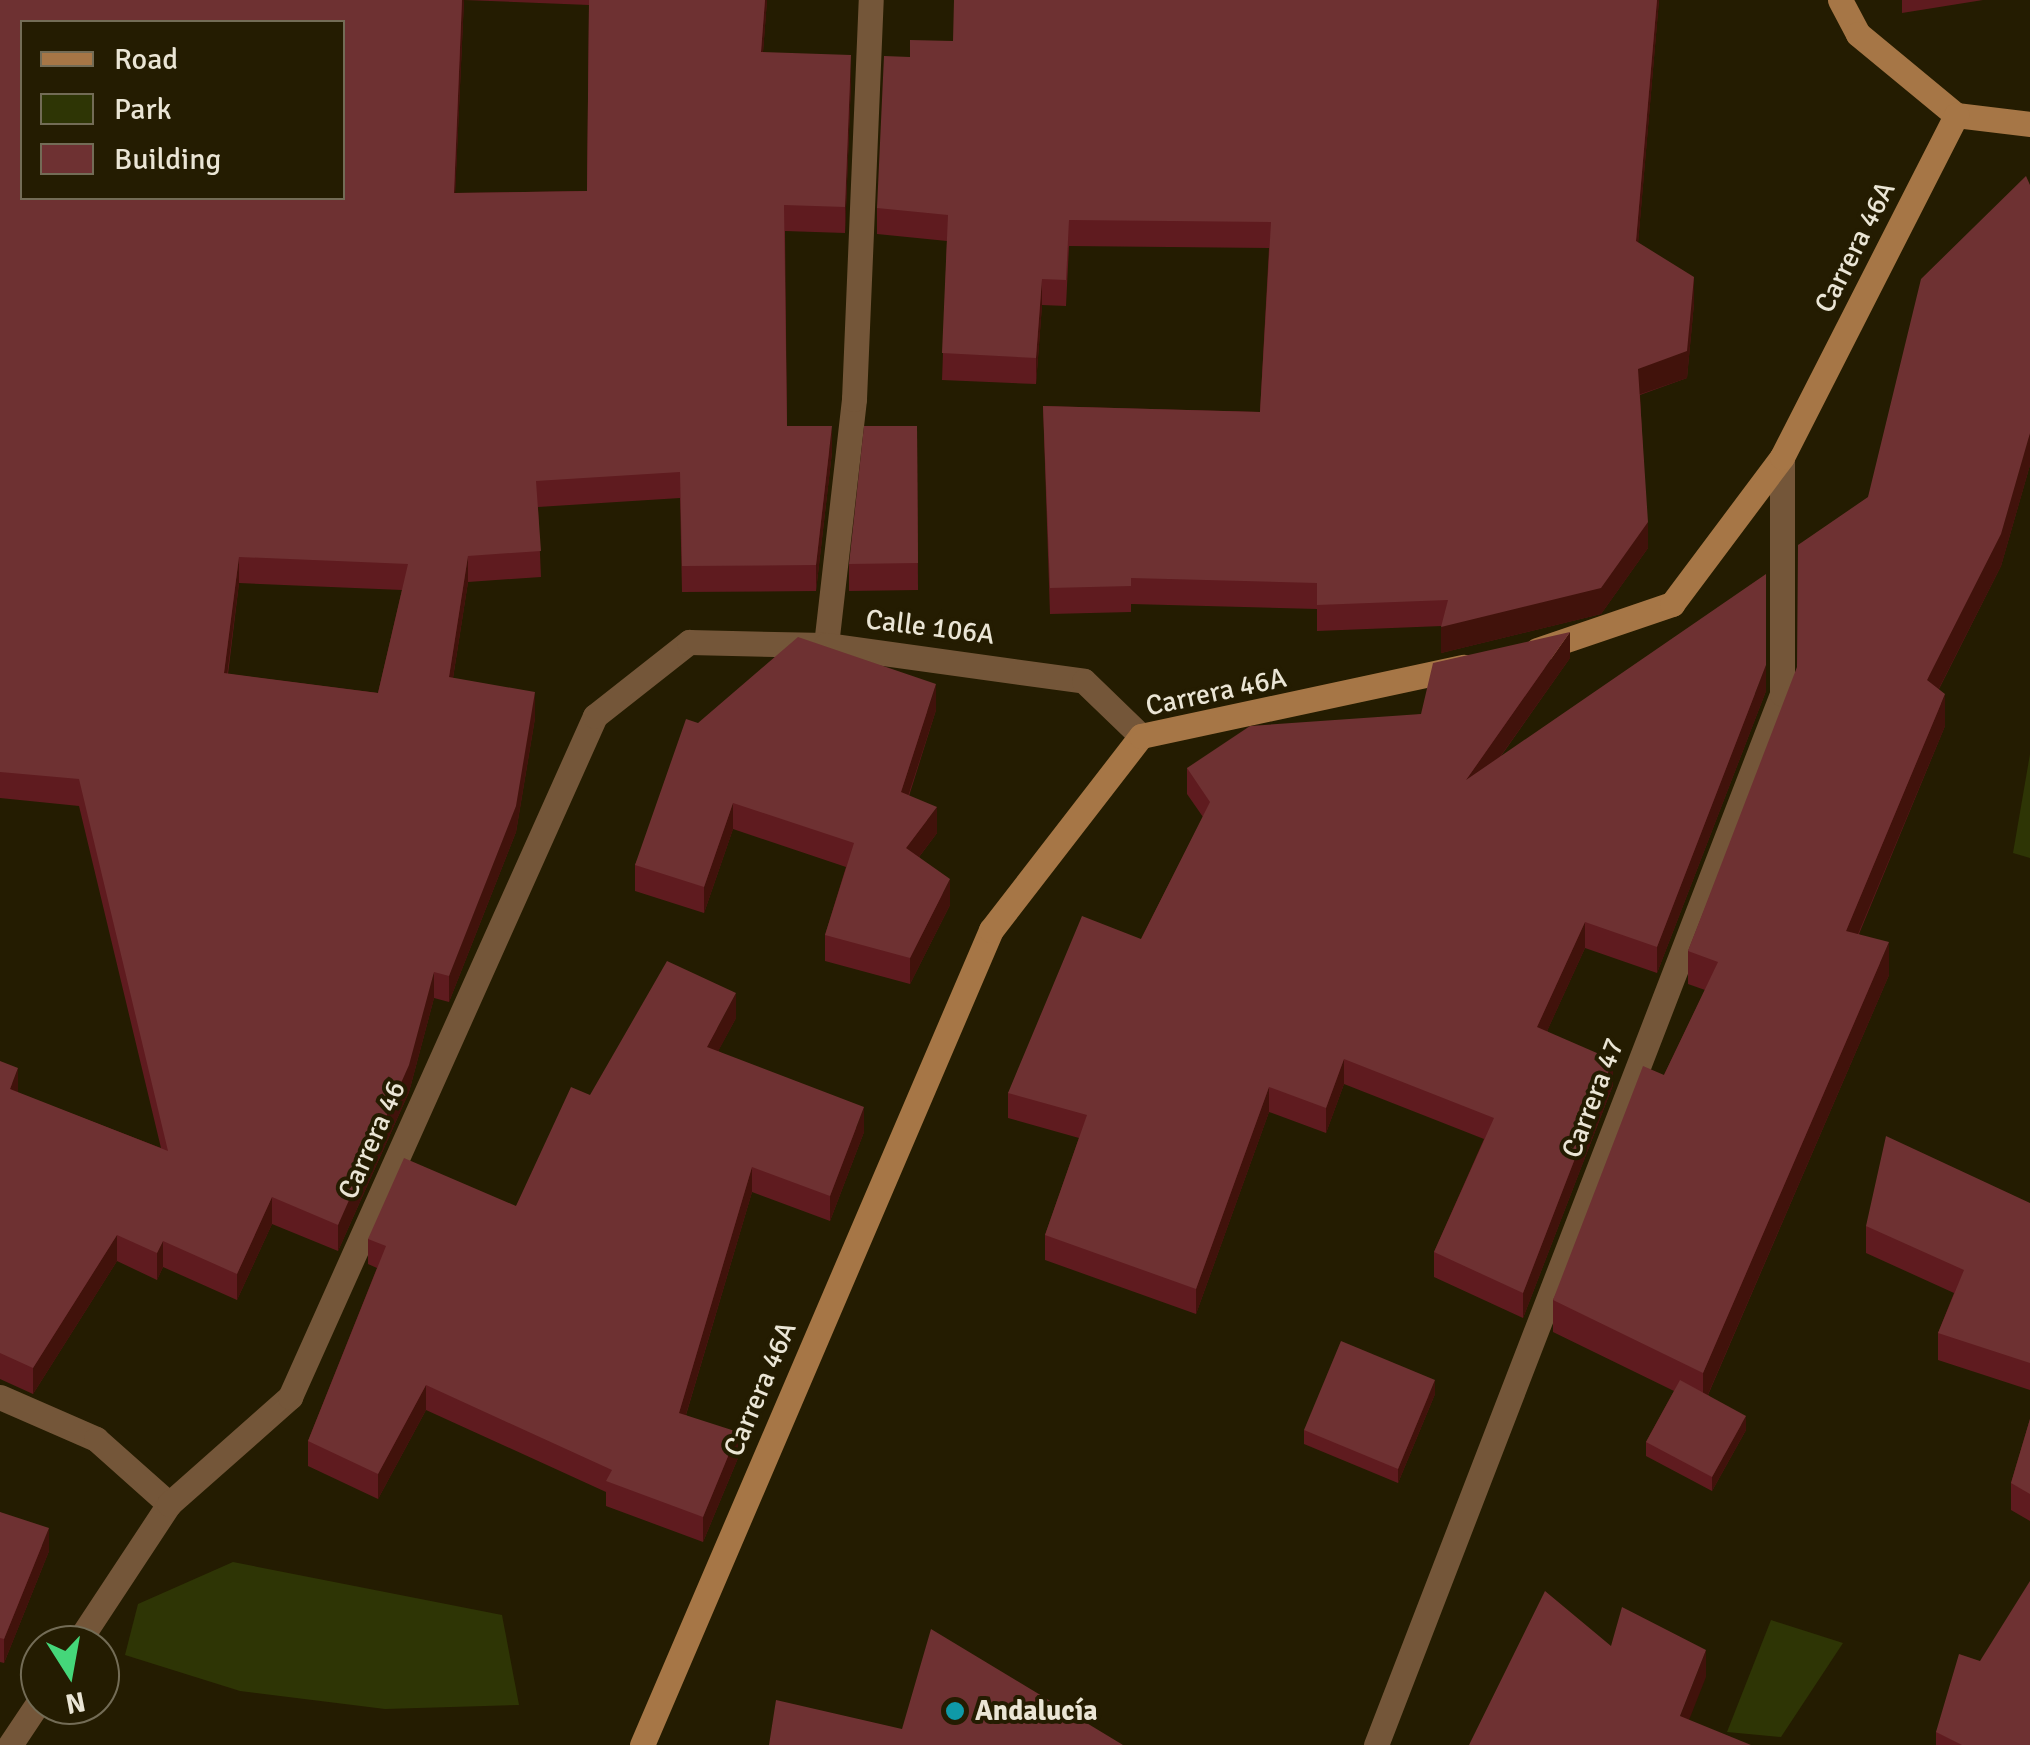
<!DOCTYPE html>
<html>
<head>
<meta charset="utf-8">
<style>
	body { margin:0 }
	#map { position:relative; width:2030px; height:1745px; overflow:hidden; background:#241c01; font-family:Signika,sans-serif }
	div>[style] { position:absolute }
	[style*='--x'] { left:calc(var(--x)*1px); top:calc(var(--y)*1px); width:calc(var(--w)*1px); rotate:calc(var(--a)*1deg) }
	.green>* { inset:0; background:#2e3505 }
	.lane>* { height:25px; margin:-12.5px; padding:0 12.5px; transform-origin:12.5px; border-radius:12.5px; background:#745639 }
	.street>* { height:25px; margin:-12.5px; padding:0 12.5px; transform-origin:12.5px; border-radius:12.5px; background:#745639 }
	.secondary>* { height:25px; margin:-12.5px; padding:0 12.5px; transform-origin:12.5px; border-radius:12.5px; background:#a67646 }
	.wall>* { inset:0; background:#5f1b1f }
	.shaded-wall>* { inset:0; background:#41120b }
	.building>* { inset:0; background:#6e3132 }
	.dots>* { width:28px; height:28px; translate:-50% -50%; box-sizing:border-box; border:5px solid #241c01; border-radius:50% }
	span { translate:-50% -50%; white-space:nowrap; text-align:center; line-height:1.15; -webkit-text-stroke:8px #241c01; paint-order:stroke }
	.street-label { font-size:28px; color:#eae5d5 }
	.poi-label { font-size:28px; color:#eae5d5; font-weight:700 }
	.left { translate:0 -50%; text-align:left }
	.legend { position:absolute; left:20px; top:20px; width:325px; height:180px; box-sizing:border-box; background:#241c01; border:2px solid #736c56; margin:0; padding:12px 18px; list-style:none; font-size:30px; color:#eae5d5 }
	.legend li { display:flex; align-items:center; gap:20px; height:50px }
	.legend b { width:50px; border:2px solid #736c56 }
	.north { position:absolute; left:20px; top:1625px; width:100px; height:100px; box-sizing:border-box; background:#241c01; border:2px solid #736c56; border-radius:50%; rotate:169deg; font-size:28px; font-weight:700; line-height:40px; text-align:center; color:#eae5d5 }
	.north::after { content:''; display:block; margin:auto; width:35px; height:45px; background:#45d77a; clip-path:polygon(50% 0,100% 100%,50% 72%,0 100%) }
</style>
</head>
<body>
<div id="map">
	<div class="green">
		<div style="clip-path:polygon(2030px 754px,2030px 858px,2013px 853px)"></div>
		<div style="clip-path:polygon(233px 1562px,502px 1615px,519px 1705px,385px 1709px,240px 1691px,125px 1655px,138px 1604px)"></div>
		<div style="clip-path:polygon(1771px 1620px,1843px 1643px,1781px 1737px,1727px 1732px)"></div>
	</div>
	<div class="lane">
		<div style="--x:0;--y:1397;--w:105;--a:23.6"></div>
		<div style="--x:96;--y:1439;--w:98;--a:41.7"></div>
	</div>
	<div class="street">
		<div style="--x:826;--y:645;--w:248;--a:-83.5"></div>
		<div style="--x:854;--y:399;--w:399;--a:-87.6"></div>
		<div style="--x:76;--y:1645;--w:169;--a:-56.6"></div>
		<div style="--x:169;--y:1504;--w:162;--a:-41.5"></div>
		<div style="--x:290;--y:1397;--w:746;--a:-65.87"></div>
		<div style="--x:595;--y:716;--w:120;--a:-38.2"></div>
		<div style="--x:689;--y:642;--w:137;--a:1.3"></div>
		<div style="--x:826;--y:645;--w:260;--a:7.9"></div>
		<div style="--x:1084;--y:681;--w:79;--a:44"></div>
		<div style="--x:10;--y:1745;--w:54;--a:-56.3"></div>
		<div style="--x:1376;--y:1745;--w:1127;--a:-68.88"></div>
		<div style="--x:1782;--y:694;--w:237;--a:-90"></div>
	</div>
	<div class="secondary">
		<div style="--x:1840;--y:0;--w:38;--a:62"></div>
		<div style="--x:1858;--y:34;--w:127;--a:39.6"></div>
		<div style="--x:1956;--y:115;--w:75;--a:6.9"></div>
		<div style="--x:1537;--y:650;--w:143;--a:-18.8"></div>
		<div style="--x:1672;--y:604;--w:184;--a:-53.2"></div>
		<div style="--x:1782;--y:457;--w:384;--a:-63"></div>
		<div style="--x:642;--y:1745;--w:887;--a:-66.82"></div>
		<div style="--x:991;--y:930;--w:245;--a:-52.3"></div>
		<div style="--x:1141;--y:736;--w:330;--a:-12.1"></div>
	</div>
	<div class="wall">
		<div style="clip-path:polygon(evenodd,0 0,767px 0,763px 52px,851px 81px,845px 233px,785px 231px,787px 426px,832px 452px,816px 591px,682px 592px,680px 498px,538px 507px,541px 577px,468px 582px,453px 678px,535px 718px,516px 832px,449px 1002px,434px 998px,409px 1092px,338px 1251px,272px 1224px,237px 1300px,163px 1267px,157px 1280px,117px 1261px,33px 1394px,0 1379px,0 1061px,18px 1093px,161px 1148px,79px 806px,0 798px,0 0,464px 0,589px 5px,587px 191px,455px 193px,464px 0,0 0,239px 583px,402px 590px,378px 693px,228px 674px,239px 583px)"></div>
		<div style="clip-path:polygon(1659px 0,1638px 243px,1694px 303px,1687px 378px,1640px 395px,1648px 548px,1601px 614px,1441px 653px,1442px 626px,1317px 631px,1317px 609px,1131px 604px,1131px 612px,1050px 614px,1043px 406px,1260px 412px,1269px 248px,1069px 246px,1066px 306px,1042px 305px,1036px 384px,942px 380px,947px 241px,877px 234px,877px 208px,910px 57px,953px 41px)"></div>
		<div style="clip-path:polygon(1902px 0,1983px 0,1902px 13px)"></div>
		<div style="clip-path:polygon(2030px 185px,2030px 465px,2001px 566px,1939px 689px,1945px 726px,1859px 934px,1889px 975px,1708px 1395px,1746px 1430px,1712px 1491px,1646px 1456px,1646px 1442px,1674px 1391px,1553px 1332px,1553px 1300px,1664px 1075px,1705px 990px,1688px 984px,1688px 951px,1868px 497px)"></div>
		<div style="clip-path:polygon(917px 426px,918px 590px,849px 591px,849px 564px)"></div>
		<div style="clip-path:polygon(1570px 658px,1501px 756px,1766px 691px,1657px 973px,1585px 948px,1547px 1031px,1613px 1085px,1523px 1318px,1434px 1277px,1434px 1252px,1484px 1139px,1344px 1084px,1326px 1133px,1269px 1112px,1196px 1314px,1045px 1260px,1045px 1235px,1079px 1138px,1008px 1118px,1008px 1093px,1141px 939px,1203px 817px,1187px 794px,1187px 768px,1421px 714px)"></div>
		<div style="clip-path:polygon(936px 710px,909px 796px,937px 833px,919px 857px,950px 905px,910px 984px,825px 961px,825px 935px,846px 867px,733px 829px,704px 913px,635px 891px,635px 865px,698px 723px)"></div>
		<div style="clip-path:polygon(736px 1018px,718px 1051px,864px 1132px,830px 1221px,752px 1192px,686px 1415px,738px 1458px,703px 1542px,606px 1506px,606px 1492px,426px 1410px,378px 1499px,308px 1466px,308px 1441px,377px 1268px,368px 1264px,368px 1239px,516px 1206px,590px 1095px)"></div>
		<div style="clip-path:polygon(2030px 1203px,2030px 1390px,1938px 1360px,1938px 1333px,1954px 1293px,1866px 1253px,1866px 1226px)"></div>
		<div style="clip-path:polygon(1435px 1394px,1398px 1483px,1304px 1444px,1304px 1430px)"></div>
		<div style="clip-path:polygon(2030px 1419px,2030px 1521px,2011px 1510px,2011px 1483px)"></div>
		<div style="clip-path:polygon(0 1512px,49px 1551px,4px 1663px,0 1662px)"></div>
		<div style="clip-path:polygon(1980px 1661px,2030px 1745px,1936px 1745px,1936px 1732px)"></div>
	</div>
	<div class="shaded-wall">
		<div style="clip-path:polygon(462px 0,464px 0,454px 219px,454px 193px)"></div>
		<div style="clip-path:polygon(765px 0,767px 0,761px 78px,761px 52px)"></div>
		<div style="clip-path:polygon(1657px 0,1659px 0,1636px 267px,1636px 241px)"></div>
		<div style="clip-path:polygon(851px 55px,851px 81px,845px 233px,845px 207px)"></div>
		<div style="clip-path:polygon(1694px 277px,1694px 303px,1687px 378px,1638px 395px,1638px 369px)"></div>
		<div style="clip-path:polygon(1042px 279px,1042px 305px,1036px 384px,1036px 358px)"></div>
		<div style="clip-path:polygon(832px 426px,832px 452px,816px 591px,816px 565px)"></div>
		<div style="clip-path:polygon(2030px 433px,2030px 465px,2001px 566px,1927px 712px,1927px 680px)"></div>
		<div style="clip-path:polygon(1648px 522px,1648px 548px,1601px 614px,1441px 653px,1441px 627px)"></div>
		<div style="clip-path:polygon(468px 556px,468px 582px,449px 703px,449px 677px)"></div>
		<div style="clip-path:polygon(239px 557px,239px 583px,224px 699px,224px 673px)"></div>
		<div style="clip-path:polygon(1570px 632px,1570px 658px,1466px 805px,1466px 780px)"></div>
		<div style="clip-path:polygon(1766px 665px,1766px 691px,1657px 973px,1657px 947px)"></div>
		<div style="clip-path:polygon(936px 684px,936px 710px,901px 818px,901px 792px)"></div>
		<div style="clip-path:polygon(535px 692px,535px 718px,516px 832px,449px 1002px,449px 976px)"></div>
		<div style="clip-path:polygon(1945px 694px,1945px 726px,1846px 963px,1846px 931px)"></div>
		<div style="clip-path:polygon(733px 803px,733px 829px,704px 913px,704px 887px)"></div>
		<div style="clip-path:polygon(937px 807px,937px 833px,906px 874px,906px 848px)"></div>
		<div style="clip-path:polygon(950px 879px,950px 905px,910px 984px,910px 958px)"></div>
		<div style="clip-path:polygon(1585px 922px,1585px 948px,1537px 1053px,1537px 1027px)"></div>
		<div style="clip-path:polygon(1889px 942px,1889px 975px,1703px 1406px,1703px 1373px)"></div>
		<div style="clip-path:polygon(434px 972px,434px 998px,409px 1092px,338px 1251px,338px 1225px)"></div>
		<div style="clip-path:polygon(736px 993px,736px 1018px,707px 1072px,707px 1047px)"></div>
		<div style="clip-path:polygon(1344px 1059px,1344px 1084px,1326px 1133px,1326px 1108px)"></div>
		<div style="clip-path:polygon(1613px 1060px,1613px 1085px,1523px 1318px,1523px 1293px)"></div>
		<div style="clip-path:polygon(18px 1068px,18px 1094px,10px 1089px)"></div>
		<div style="clip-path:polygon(1269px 1087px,1269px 1112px,1196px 1314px,1196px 1289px)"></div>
		<div style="clip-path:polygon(864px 1107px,864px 1132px,830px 1221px,830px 1196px)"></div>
		<div style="clip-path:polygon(752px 1167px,752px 1192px,679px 1438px,679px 1413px)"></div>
		<div style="clip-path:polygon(272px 1197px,272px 1224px,237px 1300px,237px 1274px)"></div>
		<div style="clip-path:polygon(117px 1235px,117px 1261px,33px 1394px,33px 1368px)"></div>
		<div style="clip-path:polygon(163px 1241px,163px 1267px,157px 1280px,157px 1253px)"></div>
		<div style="clip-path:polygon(1435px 1380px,1435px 1394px,1398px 1483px,1398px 1469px)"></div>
		<div style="clip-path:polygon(426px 1385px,426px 1410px,378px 1499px,378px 1474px)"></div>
		<div style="clip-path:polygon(1746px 1416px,1746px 1430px,1712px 1491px,1712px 1477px)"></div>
		<div style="clip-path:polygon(738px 1432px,738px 1458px,703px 1542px,703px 1517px)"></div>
		<div style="clip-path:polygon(49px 1528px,49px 1551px,4px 1663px,4px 1639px)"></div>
		<div style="clip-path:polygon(1706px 1650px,1706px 1677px,1680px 1743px,1680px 1716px)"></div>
	</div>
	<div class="building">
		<div style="clip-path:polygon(evenodd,0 0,462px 0,454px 193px,587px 191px,589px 0,765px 0,761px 52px,851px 55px,845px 207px,784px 205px,787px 426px,832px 426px,816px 565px,682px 566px,680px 472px,536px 481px,541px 551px,468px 556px,449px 677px,535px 692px,516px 806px,449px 976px,434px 972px,409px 1065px,338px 1225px,272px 1197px,237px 1274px,163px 1241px,157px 1253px,117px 1235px,33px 1368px,0 1353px,0 1061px,18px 1068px,10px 1089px,168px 1151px,79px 779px,0 772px,0 0,22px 22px,342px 22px,342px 198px,22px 198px,22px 22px,0 0,239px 557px,408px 564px,378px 693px,224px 673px,239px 557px)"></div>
		<div style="clip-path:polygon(954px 0,1657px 0,1636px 241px,1694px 277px,1687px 351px,1638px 369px,1648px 522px,1601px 588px,1441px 627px,1448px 600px,1317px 605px,1317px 583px,1131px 578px,1131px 586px,1050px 588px,1043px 406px,1260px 412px,1271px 222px,1069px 220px,1066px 280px,1042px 279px,1036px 358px,942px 353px,948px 215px,877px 208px,884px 56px,910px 57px,910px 40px,953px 41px)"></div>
		<div style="clip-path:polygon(2026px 176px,2030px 185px,2030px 433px,2001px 534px,1927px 680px,1945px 694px,1846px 931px,1889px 942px,1703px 1373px,1553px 1300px,1643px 1066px,1664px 1075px,1718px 962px,1688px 951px,1797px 667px,1798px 545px,1868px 497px,1921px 279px)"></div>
		<div style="clip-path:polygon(864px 426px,917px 426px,918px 563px,849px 564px)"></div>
		<div style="clip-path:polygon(1766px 574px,1766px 665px,1657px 947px,1585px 922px,1537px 1027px,1613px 1060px,1523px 1293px,1434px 1252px,1494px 1118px,1344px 1059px,1326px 1108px,1269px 1087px,1196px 1289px,1045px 1235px,1087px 1115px,1008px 1093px,1082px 916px,1141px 939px,1210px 802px,1187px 768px,1250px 726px,1421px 714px,1433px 663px,1570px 632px,1466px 780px)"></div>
		<div style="clip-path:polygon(798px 637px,936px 684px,901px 792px,937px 807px,906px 848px,950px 879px,910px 958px,825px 935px,854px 843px,733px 803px,704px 887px,635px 865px,686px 719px,698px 723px)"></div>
		<div style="clip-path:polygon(667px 961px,736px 993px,707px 1047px,864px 1107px,830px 1196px,752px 1167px,679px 1413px,738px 1432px,703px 1517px,606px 1481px,612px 1470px,426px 1385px,378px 1474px,308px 1441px,386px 1246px,368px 1239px,404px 1158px,516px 1206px,571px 1087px,590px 1095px)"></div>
		<div style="clip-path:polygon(1886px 1136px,2030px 1203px,2030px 1363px,1938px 1333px,1964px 1270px,1866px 1226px)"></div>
		<div style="clip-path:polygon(1341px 1341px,1435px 1380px,1398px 1469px,1304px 1430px)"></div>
		<div style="clip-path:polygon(1680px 1380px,1746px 1416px,1712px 1477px,1646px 1442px)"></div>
		<div style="clip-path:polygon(2030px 1419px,2030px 1494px,2011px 1483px)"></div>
		<div style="clip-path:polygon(0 1512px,49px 1528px,4px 1639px,0 1638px)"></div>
		<div style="clip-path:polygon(2030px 1581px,2030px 1745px,1962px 1745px,1936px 1732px,1959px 1654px,1980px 1661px)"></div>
		<div style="clip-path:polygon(1545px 1591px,1611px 1646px,1622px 1607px,1706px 1650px,1680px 1716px,1751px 1745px,1469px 1745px)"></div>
		<div style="clip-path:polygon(931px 1629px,1123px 1745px,769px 1745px,776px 1700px,902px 1729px)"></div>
	</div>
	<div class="dots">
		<div style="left:955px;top:1711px;background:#0f9aa8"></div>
	</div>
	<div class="street-label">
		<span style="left:1855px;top:247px;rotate:-63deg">Carrera 46A</span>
		<span style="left:930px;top:627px;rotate:7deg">Calle 106A</span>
		<span style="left:1216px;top:692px;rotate:-12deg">Carrera 46A</span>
		<span style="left:1593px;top:1098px;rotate:-69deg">Carrera 47</span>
		<span style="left:372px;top:1140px;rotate:-66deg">Carrera 46</span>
		<span style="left:760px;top:1389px;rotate:-67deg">Carrera 46A</span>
	</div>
	<div class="poi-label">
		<span class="left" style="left:975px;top:1711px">Andalucía</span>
	</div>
	<ul class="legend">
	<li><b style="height:12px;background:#a67646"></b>Road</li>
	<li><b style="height:28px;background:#2e3505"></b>Park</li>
	<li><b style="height:28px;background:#6e3132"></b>Building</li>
	</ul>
	<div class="north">N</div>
</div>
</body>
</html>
